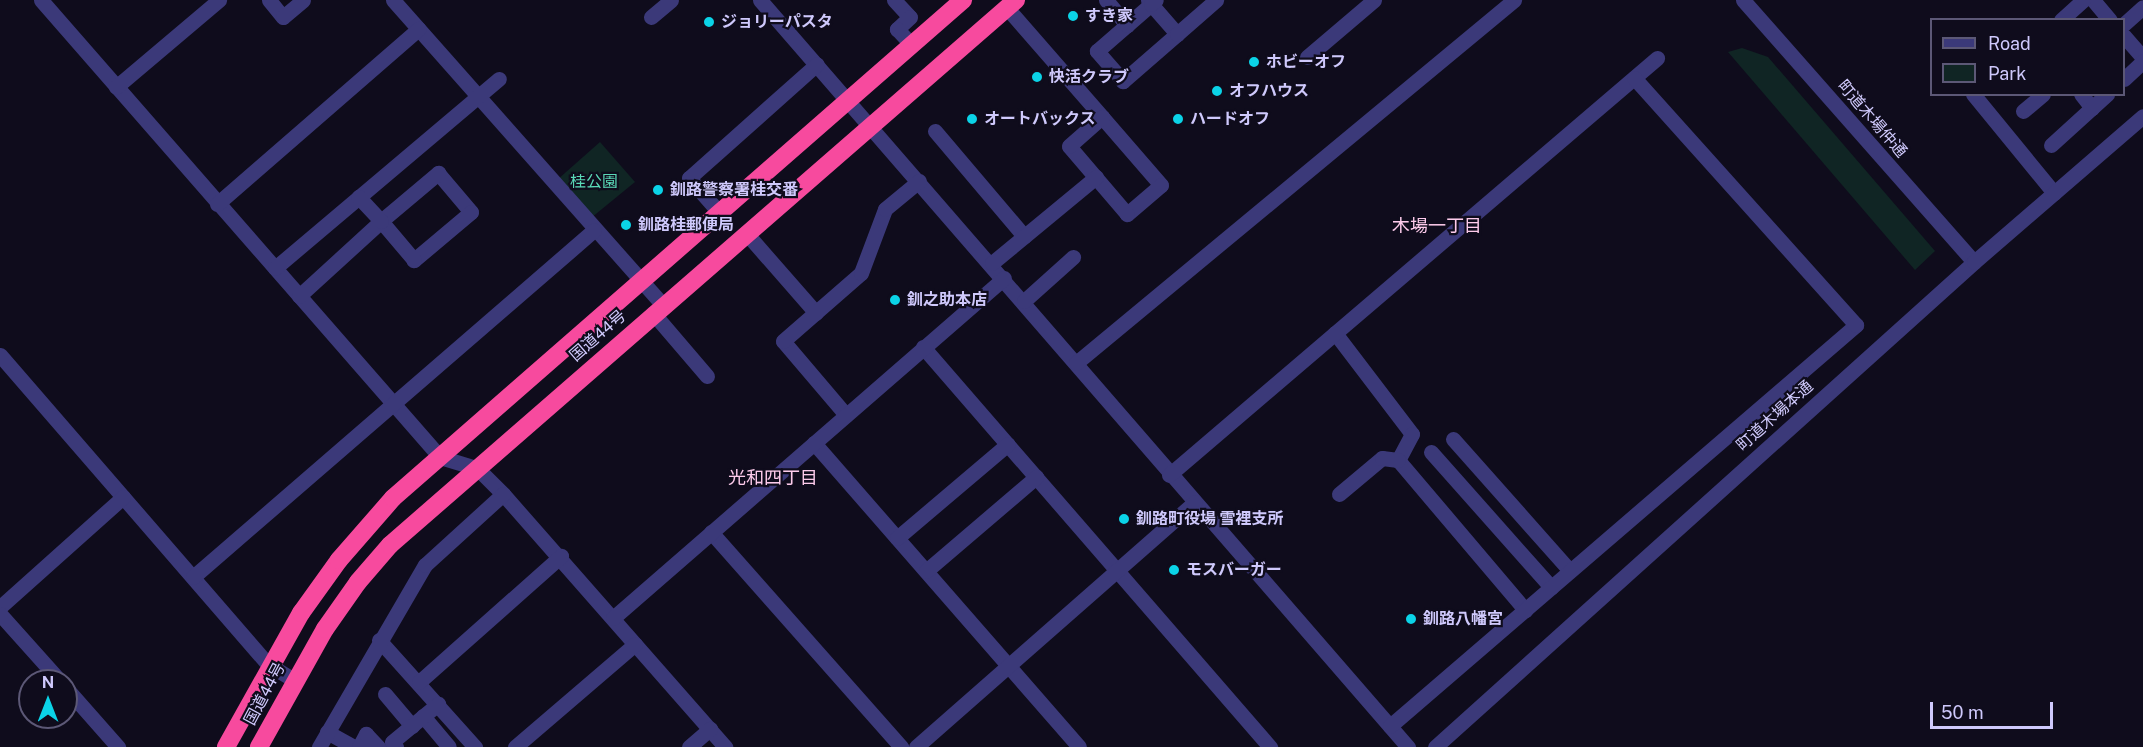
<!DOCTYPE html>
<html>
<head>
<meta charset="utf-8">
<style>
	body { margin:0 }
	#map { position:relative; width:2143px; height:747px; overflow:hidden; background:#0f0c1c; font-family:"Public Sans","Noto Sans JP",sans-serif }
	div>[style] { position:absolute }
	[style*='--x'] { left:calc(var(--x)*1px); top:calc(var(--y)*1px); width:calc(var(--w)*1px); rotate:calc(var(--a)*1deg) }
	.green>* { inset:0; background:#102524 }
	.minor>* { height:15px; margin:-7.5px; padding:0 7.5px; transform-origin:7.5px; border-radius:7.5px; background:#3b3979 }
	.highway>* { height:18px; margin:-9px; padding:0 9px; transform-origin:9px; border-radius:9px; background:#f74a9e }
	.dots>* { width:16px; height:16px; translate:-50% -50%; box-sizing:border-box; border:3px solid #0f0c1c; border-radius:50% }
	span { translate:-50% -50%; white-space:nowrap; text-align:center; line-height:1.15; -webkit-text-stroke:4.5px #0f0c1c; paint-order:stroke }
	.poi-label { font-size:16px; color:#cfc9fc; font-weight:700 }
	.left { translate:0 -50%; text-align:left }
	.street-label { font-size:16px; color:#cfc9fc }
	.park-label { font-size:16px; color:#5ad8b7 }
	.neighbourhood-label { font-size:18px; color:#fdcbeb }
	.legend { position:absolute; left:1930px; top:18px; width:195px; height:78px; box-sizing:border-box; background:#0f0c1c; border:2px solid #5c5876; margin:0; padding:8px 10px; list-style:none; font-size:18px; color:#cfc9fc }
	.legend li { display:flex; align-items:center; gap:12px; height:30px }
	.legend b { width:30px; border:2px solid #5c5876 }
	.north { position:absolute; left:18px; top:669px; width:60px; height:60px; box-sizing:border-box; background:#0f0c1c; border:2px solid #5c5876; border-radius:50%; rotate:0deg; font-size:16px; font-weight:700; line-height:24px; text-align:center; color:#cfc9fc }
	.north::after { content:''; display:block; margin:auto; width:21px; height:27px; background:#0bd3e7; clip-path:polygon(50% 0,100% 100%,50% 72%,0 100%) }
	.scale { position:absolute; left:1930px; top:702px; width:123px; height:27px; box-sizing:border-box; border:3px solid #cfc9fc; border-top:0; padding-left:8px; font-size:18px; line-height:21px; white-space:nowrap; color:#cfc9fc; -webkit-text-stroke:4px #0f0c1c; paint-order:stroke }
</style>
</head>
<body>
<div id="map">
	<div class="green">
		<div style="clip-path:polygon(1742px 48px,1768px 57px,1935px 251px,1915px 270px,1728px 52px)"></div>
		<div style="clip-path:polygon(600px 142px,635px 182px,591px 218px,557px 180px)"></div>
	</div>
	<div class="minor">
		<div style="--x:41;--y:0;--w:607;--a:48.88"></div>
		<div style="--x:440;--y:457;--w:39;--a:17"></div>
		<div style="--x:477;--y:468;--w:37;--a:45"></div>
		<div style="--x:503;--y:494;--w:337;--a:48.7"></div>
		<div style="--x:269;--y:0;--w:22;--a:51"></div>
		<div style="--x:283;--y:17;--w:26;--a:-40"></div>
		<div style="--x:393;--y:0;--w:407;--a:48.5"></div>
		<div style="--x:760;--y:0;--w:989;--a:49.06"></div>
		<div style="--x:894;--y:0;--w:23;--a:47"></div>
		<div style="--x:910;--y:17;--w:18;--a:137"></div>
		<div style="--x:897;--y:29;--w:21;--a:47"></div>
		<div style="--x:1106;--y:0;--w:33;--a:50"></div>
		<div style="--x:1148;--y:0;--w:5;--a:53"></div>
		<div style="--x:1151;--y:4;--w:40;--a:49"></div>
		<div style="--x:1177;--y:34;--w:72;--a:139"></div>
		<div style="--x:1123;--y:81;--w:40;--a:-131"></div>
		<div style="--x:1097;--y:51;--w:40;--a:-41"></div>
		<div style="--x:1127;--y:25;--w:32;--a:-41"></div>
		<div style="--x:1151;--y:4;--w:6;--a:-39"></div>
		<div style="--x:1743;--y:0;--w:349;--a:48.6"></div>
		<div style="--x:2093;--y:0;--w:26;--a:50"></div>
		<div style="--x:1007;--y:8;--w:145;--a:48.9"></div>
		<div style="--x:1102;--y:117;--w:90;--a:49.1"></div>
		<div style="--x:1161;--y:185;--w:45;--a:139.5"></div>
		<div style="--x:1127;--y:214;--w:89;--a:-130.5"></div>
		<div style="--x:1069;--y:146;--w:44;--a:-41.3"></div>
		<div style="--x:651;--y:17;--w:26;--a:-40"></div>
		<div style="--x:2061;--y:20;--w:30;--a:-42"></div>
		<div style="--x:2124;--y:24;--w:25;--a:-42"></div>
		<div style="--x:1177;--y:34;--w:52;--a:-41.1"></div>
		<div style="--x:2124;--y:36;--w:29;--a:49"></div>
		<div style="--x:1307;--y:57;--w:88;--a:-40.4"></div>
		<div style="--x:2124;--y:79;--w:26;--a:-43"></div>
		<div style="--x:116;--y:87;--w:135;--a:-40.2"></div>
		<div style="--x:1973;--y:94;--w:128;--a:50.7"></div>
		<div style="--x:2081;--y:94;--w:18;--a:52"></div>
		<div style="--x:2023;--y:111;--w:26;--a:-40"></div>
		<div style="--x:935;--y:131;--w:138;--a:49.7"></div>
		<div style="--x:2051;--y:145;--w:76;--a:-42.3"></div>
		<div style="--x:438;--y:173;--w:51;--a:49.8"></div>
		<div style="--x:471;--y:212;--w:75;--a:139.9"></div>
		<div style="--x:414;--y:260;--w:51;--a:-130.2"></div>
		<div style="--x:381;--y:221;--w:75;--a:-40.1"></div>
		<div style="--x:217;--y:204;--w:267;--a:-41"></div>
		<div style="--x:718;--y:211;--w:44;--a:-131.3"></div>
		<div style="--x:689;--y:178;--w:171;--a:-41.7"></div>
		<div style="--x:746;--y:233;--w:106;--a:48.8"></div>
		<div style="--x:992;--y:263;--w:135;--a:-39.6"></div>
		<div style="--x:275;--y:268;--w:293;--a:-40.2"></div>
		<div style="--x:299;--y:296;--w:111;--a:-42.4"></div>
		<div style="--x:381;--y:221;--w:33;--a:-133"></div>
		<div style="--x:1024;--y:301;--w:66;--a:-41.9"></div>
		<div style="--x:653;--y:313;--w:83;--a:49.4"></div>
		<div style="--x:1335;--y:333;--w:127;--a:52.7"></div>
		<div style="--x:1412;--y:434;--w:30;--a:118"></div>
		<div style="--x:1398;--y:460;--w:197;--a:49.7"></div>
		<div style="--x:923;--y:347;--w:530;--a:49.06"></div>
		<div style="--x:0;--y:355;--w:410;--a:49.1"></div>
		<div style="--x:269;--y:665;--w:29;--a:31"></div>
		<div style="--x:1076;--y:363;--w:569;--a:-39.65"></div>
		<div style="--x:846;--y:415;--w:97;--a:-130.4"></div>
		<div style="--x:783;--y:341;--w:103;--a:-41.1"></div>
		<div style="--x:861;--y:273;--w:68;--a:-69.4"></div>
		<div style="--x:885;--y:209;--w:44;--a:-39.5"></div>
		<div style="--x:1453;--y:439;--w:176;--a:48.4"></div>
		<div style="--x:814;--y:443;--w:403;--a:48.9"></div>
		<div style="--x:1431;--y:452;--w:181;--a:48.4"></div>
		<div style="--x:1169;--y:475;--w:642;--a:-40.51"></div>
		<div style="--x:1339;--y:494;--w:56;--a:-39.9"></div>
		<div style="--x:1382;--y:458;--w:16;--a:7"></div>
		<div style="--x:711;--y:532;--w:287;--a:48.5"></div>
		<div style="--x:897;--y:538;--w:145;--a:-40.3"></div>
		<div style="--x:926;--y:571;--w:145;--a:-40.5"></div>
		<div style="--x:193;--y:577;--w:530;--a:-40.87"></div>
		<div style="--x:0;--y:607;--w:165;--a:-41.8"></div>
		<div style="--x:0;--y:614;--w:90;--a:48.2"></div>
		<div style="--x:613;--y:618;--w:518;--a:-41.01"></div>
		<div style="--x:379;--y:640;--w:144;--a:48.1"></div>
		<div style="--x:419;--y:682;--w:190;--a:-41.6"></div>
		<div style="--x:66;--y:688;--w:79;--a:48.6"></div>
		<div style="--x:385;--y:694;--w:42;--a:49.8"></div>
		<div style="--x:423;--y:716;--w:40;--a:50"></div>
		<div style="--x:1390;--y:726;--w:615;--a:-40.71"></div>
		<div style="--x:1856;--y:325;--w:332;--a:-131.9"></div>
		<div style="--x:327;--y:732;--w:31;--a:29"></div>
		<div style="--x:319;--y:747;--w:211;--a:-59.8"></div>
		<div style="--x:425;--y:565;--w:105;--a:-42.3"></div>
		<div style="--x:359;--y:747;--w:15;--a:-62"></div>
		<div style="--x:366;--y:734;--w:18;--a:47"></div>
		<div style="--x:396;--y:747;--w:6;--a:-129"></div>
		<div style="--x:392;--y:742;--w:60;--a:-39.6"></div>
		<div style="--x:515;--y:747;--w:158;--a:-40.6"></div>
		<div style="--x:689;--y:747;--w:28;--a:-41"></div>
		<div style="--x:916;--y:747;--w:371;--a:-41.3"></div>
		<div style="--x:1435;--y:747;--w:725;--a:-41.98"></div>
		<div style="--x:1974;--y:262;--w:223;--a:-40.8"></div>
	</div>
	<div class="highway">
		<div style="--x:226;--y:747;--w:154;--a:-60.8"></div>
		<div style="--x:301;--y:613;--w:65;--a:-54.4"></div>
		<div style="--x:339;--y:560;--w:82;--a:-48.9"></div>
		<div style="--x:393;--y:498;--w:757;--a:-41.14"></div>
		<div style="--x:259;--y:747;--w:135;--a:-60.8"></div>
		<div style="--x:325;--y:629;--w:57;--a:-54.9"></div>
		<div style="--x:358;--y:582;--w:49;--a:-49.1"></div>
		<div style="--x:390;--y:545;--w:830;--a:-41.04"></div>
	</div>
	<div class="dots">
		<div style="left:1073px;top:16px;background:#0bd3e7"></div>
		<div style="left:709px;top:22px;background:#0bd3e7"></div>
		<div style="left:1254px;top:62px;background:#0bd3e7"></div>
		<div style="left:1037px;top:77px;background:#0bd3e7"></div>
		<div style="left:1217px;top:91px;background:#0bd3e7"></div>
		<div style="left:972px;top:119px;background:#0bd3e7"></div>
		<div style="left:1178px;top:119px;background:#0bd3e7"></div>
		<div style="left:658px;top:190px;background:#0bd3e7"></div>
		<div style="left:626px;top:225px;background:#0bd3e7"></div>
		<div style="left:895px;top:300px;background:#0bd3e7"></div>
		<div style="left:1124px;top:519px;background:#0bd3e7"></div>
		<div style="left:1174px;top:570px;background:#0bd3e7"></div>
		<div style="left:1411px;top:619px;background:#0bd3e7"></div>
	</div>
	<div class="poi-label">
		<span class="left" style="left:1085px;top:16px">すき家</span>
		<span class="left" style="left:721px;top:22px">ジョリーパスタ</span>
		<span class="left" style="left:1266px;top:62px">ホビーオフ</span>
		<span class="left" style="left:1049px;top:77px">快活クラブ</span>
		<span class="left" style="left:1229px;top:91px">オフハウス</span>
		<span class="left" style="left:984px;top:119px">オートバックス</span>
		<span class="left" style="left:1190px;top:119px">ハードオフ</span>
		<span class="left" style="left:670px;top:190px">釧路警察署桂交番</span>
		<span class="left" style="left:638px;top:225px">釧路桂郵便局</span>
		<span class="left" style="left:907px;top:300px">釧之助本店</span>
		<span class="left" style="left:1136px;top:519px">釧路町役場 雪裡支所</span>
		<span class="left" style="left:1186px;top:570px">モスバーガー</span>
		<span class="left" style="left:1423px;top:619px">釧路八幡宮</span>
	</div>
	<div class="street-label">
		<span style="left:1872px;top:119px;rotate:49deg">町道木場仲通</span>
		<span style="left:598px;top:336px;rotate:-41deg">国道44号</span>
		<span style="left:1775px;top:416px;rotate:-42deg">町道木場本通</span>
		<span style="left:265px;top:694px;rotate:-62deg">国道44号</span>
	</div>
	<div class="park-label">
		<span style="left:594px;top:182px">桂公園</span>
	</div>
	<div class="neighbourhood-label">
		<span style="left:1437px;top:226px">木場一丁目</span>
		<span style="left:773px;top:478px">光和四丁目</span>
	</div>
	<ul class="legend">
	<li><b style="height:8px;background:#3b3979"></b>Road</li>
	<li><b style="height:16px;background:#102524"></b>Park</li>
	</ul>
	<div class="north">N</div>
	<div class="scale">50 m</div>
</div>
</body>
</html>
